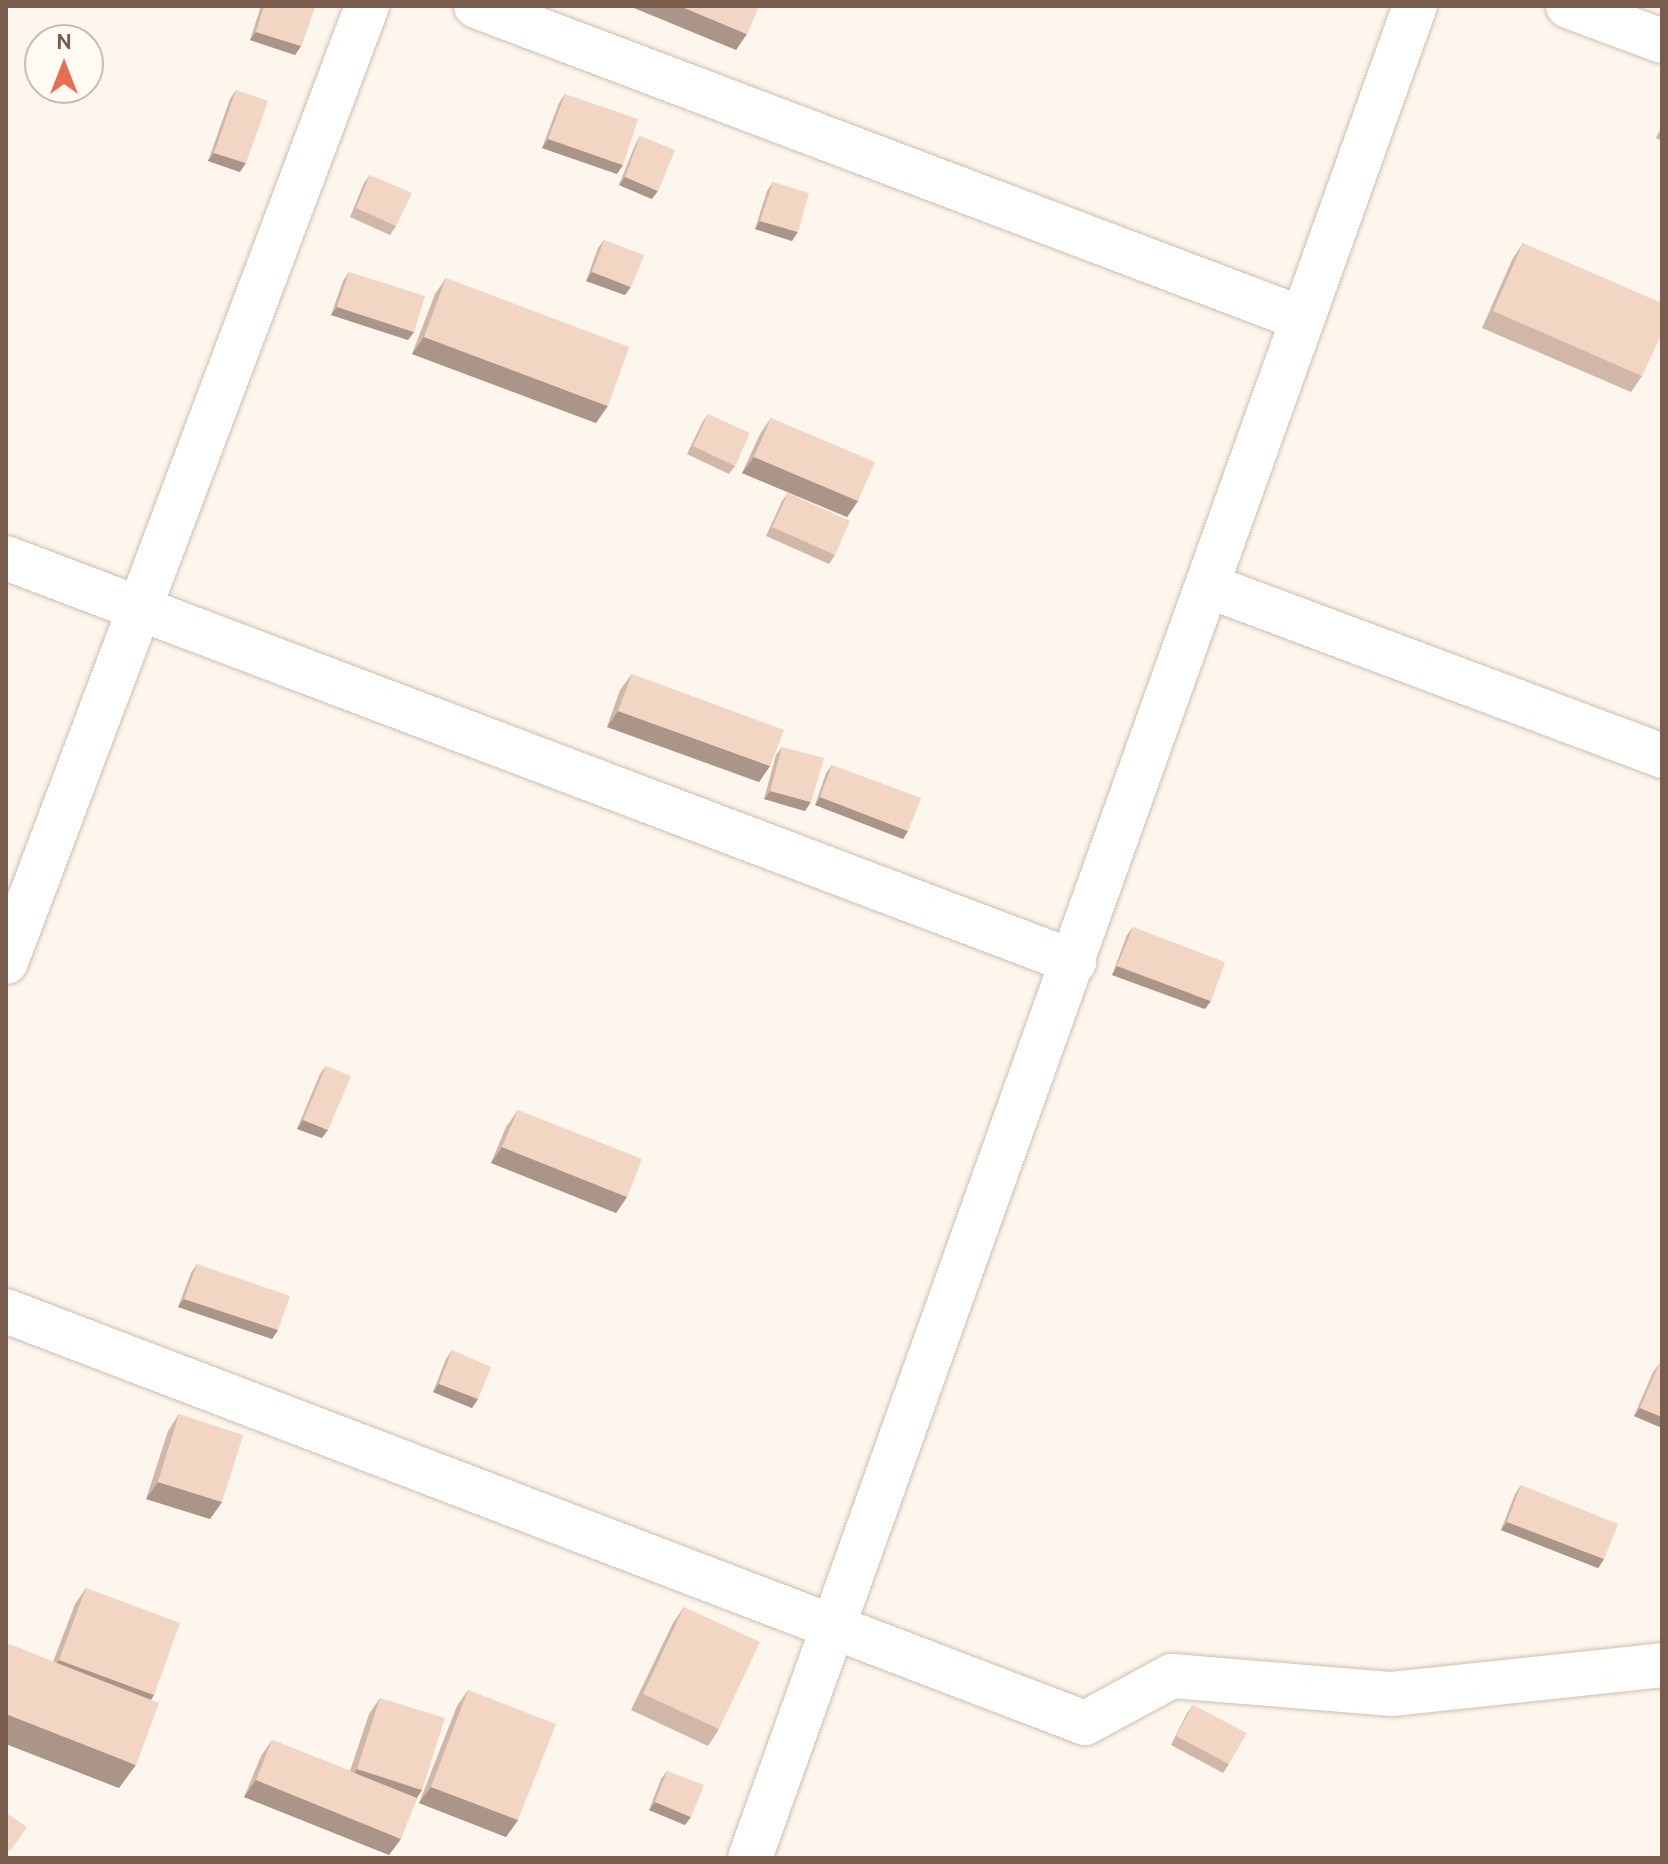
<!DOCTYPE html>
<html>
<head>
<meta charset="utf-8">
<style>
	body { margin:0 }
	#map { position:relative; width:1668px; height:1864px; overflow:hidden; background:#fdf6ec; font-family:Cabin,sans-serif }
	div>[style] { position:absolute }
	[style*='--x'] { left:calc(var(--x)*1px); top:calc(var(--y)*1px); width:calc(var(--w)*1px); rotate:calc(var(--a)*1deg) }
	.roads { filter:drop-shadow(0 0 2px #d1beb0) drop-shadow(0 0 2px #d1beb0) }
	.minor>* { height:44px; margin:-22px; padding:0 22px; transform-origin:22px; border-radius:22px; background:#fff }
	.wall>* { inset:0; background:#d1b7a8 }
	.shaded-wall>* { inset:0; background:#aa9588 }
	.building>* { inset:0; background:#f3d5c3 }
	span { translate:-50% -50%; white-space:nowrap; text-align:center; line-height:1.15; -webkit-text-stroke:6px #fffaf3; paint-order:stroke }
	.frame { position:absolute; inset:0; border:8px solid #7a5c4d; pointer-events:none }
	.north { position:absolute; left:24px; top:24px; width:80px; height:80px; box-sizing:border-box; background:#fffaf3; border:2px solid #cabbb1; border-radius:50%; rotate:0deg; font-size:22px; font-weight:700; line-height:32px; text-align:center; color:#7a5c4d }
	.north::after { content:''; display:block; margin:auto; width:28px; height:36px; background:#e76f51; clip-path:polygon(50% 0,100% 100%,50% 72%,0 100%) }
</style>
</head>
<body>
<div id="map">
	<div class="roads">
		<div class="minor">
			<div style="--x:476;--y:6;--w:884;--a:20.73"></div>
			<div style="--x:1568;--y:6;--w:100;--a:20.4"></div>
			<div style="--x:6;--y:558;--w:1142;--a:20.72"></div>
			<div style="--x:1208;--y:586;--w:485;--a:20.5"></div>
			<div style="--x:6;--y:962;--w:1022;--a:-69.31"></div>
			<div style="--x:6;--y:1311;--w:1155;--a:20.9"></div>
			<div style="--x:1085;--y:1723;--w:99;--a:-28.4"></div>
			<div style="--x:1172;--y:1676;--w:221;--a:4.7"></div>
			<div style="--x:1392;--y:1694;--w:272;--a:-6.1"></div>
			<div style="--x:750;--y:1858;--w:1968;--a:-70.25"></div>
		</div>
	</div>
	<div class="wall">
		<div style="clip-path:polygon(261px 6px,315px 6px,301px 46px,295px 55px,250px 40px)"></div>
		<div style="clip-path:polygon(236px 90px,240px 172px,208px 161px,230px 99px)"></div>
		<div style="clip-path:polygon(565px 94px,617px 174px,542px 148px,559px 103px)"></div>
		<div style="clip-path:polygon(1662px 126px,1662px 141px,1656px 138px)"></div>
		<div style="clip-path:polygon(640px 136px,652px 199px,619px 185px,635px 145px)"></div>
		<div style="clip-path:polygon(370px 175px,396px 226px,390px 235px,350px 217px,364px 183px)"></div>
		<div style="clip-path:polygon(773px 182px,792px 241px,755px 229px,767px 191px)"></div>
		<div style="clip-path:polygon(604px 240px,625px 295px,586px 281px,598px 248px)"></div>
		<div style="clip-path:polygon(1523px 243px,1642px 376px,1631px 392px,1482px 328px,1512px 260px)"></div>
		<div style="clip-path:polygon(349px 272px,414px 332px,408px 340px,331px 315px,343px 281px)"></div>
		<div style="clip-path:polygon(446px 278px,596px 423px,412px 354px,435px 294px)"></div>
		<div style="clip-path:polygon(708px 414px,735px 466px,729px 474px,687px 454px,702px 423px)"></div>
		<div style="clip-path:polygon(771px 418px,858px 501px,847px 517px,742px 473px,760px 434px)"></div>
		<div style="clip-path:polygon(788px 493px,835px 555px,829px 564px,766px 536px,782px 501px)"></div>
		<div style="clip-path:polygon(632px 674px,770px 766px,759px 782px,607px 727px,620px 690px)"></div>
		<div style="clip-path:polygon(782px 747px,805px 811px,764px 799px,776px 755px)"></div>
		<div style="clip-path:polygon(832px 765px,908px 831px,903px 839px,815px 805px,826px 773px)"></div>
		<div style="clip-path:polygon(1133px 927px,1205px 1009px,1112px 975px,1127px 935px)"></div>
		<div style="clip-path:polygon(326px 1066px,322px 1138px,297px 1129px,320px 1074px)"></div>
		<div style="clip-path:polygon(518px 1110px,627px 1197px,616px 1213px,491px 1163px,506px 1127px)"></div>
		<div style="clip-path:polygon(197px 1264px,278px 1330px,272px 1339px,178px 1307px,191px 1273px)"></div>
		<div style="clip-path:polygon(452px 1350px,478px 1399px,472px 1408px,433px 1392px,446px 1359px)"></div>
		<div style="clip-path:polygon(1659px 1364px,1662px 1365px,1662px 1428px,1634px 1416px,1653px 1372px)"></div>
		<div style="clip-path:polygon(179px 1414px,222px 1502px,210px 1519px,146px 1499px,168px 1431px)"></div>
		<div style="clip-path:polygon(1521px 1485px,1604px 1559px,1598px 1568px,1501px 1530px,1515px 1494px)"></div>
		<div style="clip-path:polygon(86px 1588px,154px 1695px,151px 1700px,119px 1788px,6px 1744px,6px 1643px,53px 1662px,75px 1604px)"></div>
		<div style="clip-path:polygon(684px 1607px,719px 1729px,708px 1746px,631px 1710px,673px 1623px)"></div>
		<div style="clip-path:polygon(468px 1690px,518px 1820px,506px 1837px,419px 1803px,457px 1706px)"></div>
		<div style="clip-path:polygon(380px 1698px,422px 1790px,417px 1798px,389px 1855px,244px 1797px,261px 1756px,272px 1740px,350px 1771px,369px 1714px)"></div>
		<div style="clip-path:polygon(1193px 1705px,1229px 1764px,1223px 1773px,1171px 1745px,1187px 1713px)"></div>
		<div style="clip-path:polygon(667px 1771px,685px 1825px,649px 1810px,661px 1779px)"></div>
	</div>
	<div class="shaded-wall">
		<div style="clip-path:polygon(629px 6px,680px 6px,747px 34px,736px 50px)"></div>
		<div style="clip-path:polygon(256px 32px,301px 46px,295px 55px,250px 40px)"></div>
		<div style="clip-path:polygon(548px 139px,623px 165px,617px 174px,542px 148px)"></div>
		<div style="clip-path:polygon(214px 153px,246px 163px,240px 172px,208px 161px)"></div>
		<div style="clip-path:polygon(625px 177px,658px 191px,652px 199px,619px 185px)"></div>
		<div style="clip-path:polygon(760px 221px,798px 232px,792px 241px,755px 229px)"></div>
		<div style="clip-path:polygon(592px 272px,631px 287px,625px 295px,586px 281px)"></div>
		<div style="clip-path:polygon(337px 307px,414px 332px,408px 340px,331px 315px)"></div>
		<div style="clip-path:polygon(424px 337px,608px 406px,596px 423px,412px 354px)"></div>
		<div style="clip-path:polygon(754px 457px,858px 501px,847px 517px,742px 473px)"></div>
		<div style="clip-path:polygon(618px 711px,770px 766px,759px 782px,607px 727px)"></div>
		<div style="clip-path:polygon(770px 791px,811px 802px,805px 811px,764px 799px)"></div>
		<div style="clip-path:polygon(820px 797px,908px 831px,903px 839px,815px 805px)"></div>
		<div style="clip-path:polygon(1117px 966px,1211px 1001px,1205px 1009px,1112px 975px)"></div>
		<div style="clip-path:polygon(303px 1120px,328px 1130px,322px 1138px,297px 1129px)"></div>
		<div style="clip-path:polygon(502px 1147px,627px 1197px,616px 1213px,491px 1163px)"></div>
		<div style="clip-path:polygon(184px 1299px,278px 1330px,272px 1339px,178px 1307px)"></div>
		<div style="clip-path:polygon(439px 1384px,478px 1399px,472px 1408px,433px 1392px)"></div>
		<div style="clip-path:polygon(1640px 1408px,1662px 1417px,1662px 1428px,1634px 1416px)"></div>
		<div style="clip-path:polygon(158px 1482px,222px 1502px,210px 1519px,146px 1499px)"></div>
		<div style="clip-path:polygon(1507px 1522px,1604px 1559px,1598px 1568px,1501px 1530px)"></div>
		<div style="clip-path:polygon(59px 1660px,154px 1695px,143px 1711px,48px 1677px)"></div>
		<div style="clip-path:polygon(6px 1714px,136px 1765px,119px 1788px,6px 1744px)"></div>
		<div style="clip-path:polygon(357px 1769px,422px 1790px,411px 1806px,346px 1785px)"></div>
		<div style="clip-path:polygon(256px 1780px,401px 1839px,389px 1855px,244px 1797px)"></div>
		<div style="clip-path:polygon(431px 1787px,518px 1820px,506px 1837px,419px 1803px)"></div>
		<div style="clip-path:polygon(655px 1802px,691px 1817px,685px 1825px,649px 1810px)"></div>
	</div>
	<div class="building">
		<div style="clip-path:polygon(264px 6px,315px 6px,301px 46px,256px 32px)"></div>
		<div style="clip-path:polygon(680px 6px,759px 6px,747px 34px)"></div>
		<div style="clip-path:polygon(236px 90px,268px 101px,246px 163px,214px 153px)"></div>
		<div style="clip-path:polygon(565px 94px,638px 119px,623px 165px,548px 139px)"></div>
		<div style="clip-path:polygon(640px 136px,675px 150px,658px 191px,625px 177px)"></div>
		<div style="clip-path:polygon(370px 175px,412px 193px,396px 226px,356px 208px)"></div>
		<div style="clip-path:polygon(773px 182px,809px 193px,798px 232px,760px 221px)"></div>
		<div style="clip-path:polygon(604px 240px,644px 255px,631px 287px,592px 272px)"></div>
		<div style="clip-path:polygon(1523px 243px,1662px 303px,1662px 333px,1642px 376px,1493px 311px)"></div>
		<div style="clip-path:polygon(349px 272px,425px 296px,414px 332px,337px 307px)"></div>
		<div style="clip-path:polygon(446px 278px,629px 347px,608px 406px,424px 337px)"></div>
		<div style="clip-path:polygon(708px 414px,750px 433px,735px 466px,693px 446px)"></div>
		<div style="clip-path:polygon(771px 418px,875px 462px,858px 501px,754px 457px)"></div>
		<div style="clip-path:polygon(788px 493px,850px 521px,835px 555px,772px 527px)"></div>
		<div style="clip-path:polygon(632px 674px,784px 730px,770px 766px,618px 711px)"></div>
		<div style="clip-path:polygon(782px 747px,824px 758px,811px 802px,770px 791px)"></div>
		<div style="clip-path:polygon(832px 765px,921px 798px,908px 831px,820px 797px)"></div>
		<div style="clip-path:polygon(1133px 927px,1225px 962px,1211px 1001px,1117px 966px)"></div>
		<div style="clip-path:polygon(326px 1066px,351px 1076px,328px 1130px,303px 1120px)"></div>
		<div style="clip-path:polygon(518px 1110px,642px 1159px,627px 1197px,502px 1147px)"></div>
		<div style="clip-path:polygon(197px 1264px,290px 1296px,278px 1330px,184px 1299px)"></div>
		<div style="clip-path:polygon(452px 1350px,491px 1367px,478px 1399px,439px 1384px)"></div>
		<div style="clip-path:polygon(1659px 1364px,1662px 1365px,1662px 1417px,1640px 1408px)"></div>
		<div style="clip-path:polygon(179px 1414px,243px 1435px,222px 1502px,158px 1482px)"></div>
		<div style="clip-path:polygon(1521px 1485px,1618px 1524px,1604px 1559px,1507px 1522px)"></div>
		<div style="clip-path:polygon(86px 1588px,180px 1623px,154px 1695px,59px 1660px)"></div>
		<div style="clip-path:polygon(684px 1607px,760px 1642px,719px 1729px,643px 1694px)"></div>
		<div style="clip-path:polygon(6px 1643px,159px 1703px,136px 1765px,6px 1714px)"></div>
		<div style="clip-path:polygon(468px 1690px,556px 1724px,518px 1820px,431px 1787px)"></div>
		<div style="clip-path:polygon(380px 1698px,445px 1718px,422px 1790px,357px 1769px)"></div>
		<div style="clip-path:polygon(1193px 1705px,1247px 1733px,1229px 1764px,1176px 1736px)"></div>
		<div style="clip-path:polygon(272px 1740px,417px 1798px,401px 1839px,256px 1780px)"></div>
		<div style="clip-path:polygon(667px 1771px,704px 1785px,691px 1817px,655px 1802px)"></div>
		<div style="clip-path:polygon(6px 1813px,27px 1827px,10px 1851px,6px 1848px)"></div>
	</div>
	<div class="frame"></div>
	<div class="north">N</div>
</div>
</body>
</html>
